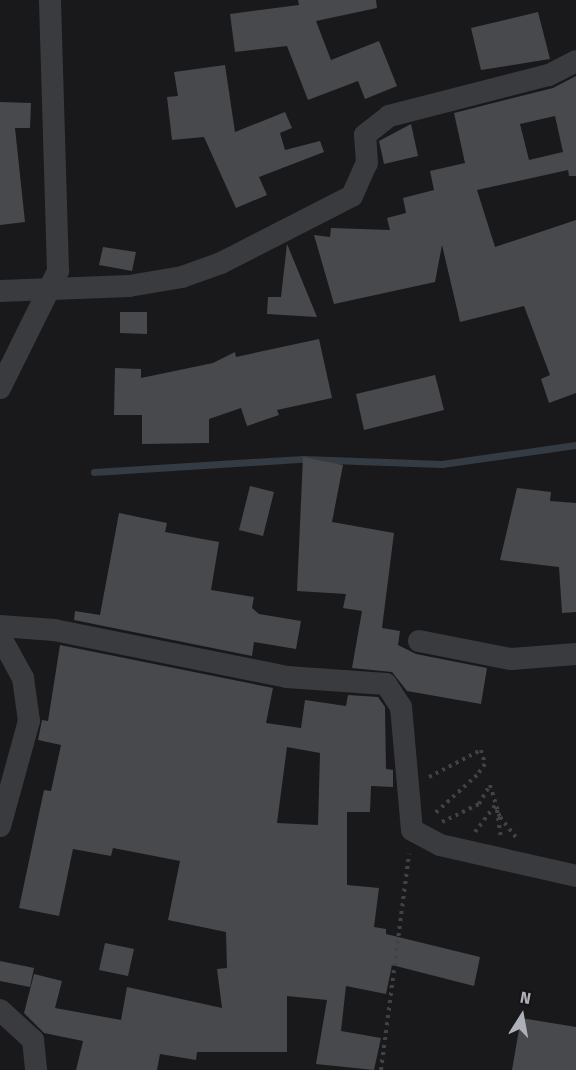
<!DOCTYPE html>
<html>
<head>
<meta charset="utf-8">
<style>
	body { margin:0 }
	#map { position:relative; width:576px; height:1070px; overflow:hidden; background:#19191b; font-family:"Fira Sans",sans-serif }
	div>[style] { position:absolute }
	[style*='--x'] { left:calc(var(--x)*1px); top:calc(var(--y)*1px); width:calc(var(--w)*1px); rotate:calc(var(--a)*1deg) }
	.stream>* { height:7px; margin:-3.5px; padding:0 3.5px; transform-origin:3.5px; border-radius:3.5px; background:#343b42 }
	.building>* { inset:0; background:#48494d }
	.path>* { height:4px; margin-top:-2px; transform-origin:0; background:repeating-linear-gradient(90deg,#404246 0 3px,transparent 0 7.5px) }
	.minor>* { height:22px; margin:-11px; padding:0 11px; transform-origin:11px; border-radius:11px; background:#3a3b3f }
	span { translate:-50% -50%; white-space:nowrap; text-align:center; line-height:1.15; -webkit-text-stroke:5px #141416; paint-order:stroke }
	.north { position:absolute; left:492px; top:986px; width:60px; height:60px; -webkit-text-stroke:4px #141416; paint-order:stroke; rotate:11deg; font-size:16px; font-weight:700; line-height:24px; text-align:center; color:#adb0b9 }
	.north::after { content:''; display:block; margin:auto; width:21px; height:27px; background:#adb0b9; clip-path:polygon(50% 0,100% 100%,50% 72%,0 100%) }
</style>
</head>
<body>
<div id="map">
	<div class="stream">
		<div style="--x:94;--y:472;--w:209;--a:-3.6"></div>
		<div style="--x:303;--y:459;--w:139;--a:2.1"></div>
		<div style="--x:442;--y:464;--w:135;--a:-8.1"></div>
	</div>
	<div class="building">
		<div style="clip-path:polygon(298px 0,376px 0,377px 8px,316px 21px,331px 60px,379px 41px,397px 86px,365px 99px,358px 81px,308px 100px,287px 46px,235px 52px,230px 14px,299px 5px)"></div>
		<div style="clip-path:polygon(538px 12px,550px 59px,481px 70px,471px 28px)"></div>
		<div style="clip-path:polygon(225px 65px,235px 132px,285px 112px,292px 128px,280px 133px,285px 150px,320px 141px,324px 152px,259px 177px,267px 195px,236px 208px,204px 137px,172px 140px,167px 97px,178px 96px,174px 72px)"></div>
		<div style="clip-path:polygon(evenodd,576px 76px,576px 176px,569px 176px,568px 170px,477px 190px,495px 247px,576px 220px,576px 393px,549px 403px,541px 379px,550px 375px,524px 306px,460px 322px,442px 245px,435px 282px,334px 304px,314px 235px,330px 237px,331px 228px,390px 230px,387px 218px,406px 213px,403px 198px,434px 190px,430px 171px,465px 163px,454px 113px,553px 88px,576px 76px,555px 116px,563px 152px,529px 160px,520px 124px,555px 116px)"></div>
		<div style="clip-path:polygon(0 102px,31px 103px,30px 128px,15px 128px,25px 222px,0 225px)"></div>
		<div style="clip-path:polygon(411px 124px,418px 156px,384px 164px,379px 141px)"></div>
		<div style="clip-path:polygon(287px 244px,317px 317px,267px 314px,268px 297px,281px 297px)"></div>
		<div style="clip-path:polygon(103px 247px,136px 252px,132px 271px,99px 265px)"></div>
		<div style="clip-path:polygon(120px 312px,147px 312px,147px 334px,120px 333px)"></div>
		<div style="clip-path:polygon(319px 339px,332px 398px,277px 410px,279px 415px,247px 426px,241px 408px,209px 419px,209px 443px,142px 444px,142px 415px,114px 415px,115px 368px,141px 369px,141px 378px,213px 363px,235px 352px,236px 357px)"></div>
		<div style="clip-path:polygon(435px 375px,444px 410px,364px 430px,356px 394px)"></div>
		<div style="clip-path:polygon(303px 457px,343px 465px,332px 522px,394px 533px,382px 628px,400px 631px,398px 645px,416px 654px,487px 668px,481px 704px,407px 691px,392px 672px,352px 668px,362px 611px,343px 608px,346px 594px,297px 591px)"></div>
		<div style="clip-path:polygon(250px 486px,274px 492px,263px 536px,239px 530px)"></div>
		<div style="clip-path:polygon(517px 488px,551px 492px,550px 501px,576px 503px,576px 612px,562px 613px,559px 567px,500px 560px)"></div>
		<div style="clip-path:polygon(119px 513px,167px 523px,165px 532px,219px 542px,211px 590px,254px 597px,252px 608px,259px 614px,301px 621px,296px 649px,254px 642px,252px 656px,74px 620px,75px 611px,100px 615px)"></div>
		<div style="clip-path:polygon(evenodd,60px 645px,273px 688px,266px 723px,301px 728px,305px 700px,346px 706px,348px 695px,378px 697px,385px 707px,386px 769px,393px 770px,393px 787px,371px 786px,370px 812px,347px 812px,347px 885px,379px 888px,374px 927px,386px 929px,386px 934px,480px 957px,474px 986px,392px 965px,386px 994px,346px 986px,341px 1031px,381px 1038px,374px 1070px,316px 1064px,327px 1000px,287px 996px,287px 1052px,197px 1052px,196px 1060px,160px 1054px,157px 1070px,76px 1070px,83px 1041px,44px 1033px,24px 1013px,34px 974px,62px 981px,55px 1008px,121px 1020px,127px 987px,222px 1008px,217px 969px,227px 968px,226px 932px,168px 920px,180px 861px,113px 848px,111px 856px,73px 849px,59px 916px,19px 908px,44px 790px,51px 791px,61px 745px,38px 740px,42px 720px,48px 721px,60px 645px,287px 747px,320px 753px,318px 825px,277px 823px,287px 747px)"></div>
		<div style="clip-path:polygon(105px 943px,134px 949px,128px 976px,99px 970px)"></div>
		<div style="clip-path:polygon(0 961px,34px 968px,30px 987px,0 981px)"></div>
		<div style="clip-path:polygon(521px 1018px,576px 1027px,576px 1070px,512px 1070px)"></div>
	</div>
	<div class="path">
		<div style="--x:429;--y:777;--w:59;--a:-27.4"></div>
		<div style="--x:481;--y:750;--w:15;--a:74"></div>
		<div style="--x:485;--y:764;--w:14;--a:126"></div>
		<div style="--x:477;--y:775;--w:59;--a:137.7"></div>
		<div style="--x:490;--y:785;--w:34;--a:73"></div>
		<div style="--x:500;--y:817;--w:28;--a:52"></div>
		<div style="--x:497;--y:810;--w:28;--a:82"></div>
		<div style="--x:442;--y:822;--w:41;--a:-25.9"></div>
		<div style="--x:479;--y:804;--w:22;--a:-60"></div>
		<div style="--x:475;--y:832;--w:36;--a:-53"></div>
		<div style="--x:381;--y:1070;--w:218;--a:-82.6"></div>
	</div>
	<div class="minor">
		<div style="--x:0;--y:291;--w:129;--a:-2.2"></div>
		<div style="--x:129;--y:286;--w:54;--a:-9.6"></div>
		<div style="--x:182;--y:277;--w:41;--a:-19.7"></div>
		<div style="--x:221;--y:263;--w:147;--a:-27.1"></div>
		<div style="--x:352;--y:196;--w:36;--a:-66"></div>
		<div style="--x:367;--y:163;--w:28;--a:-94"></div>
		<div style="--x:365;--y:135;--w:31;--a:-38"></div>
		<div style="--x:389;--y:116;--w:165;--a:-14.4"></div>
		<div style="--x:549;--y:75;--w:30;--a:-27"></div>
		<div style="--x:0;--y:388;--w:131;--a:-63.6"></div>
		<div style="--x:58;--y:271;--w:271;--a:-91.7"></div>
		<div style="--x:0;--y:626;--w:54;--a:4.2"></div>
		<div style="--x:54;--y:630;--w:238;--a:11.4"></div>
		<div style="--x:287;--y:677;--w:99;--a:4"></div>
		<div style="--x:386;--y:684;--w:27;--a:57"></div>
		<div style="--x:401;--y:707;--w:123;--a:84.9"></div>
		<div style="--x:412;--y:830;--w:32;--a:28"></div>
		<div style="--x:440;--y:845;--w:139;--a:12.8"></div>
		<div style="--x:0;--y:636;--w:48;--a:61.3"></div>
		<div style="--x:23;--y:678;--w:43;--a:82.1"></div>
		<div style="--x:29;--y:721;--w:109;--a:105.4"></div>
		<div style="--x:419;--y:641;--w:94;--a:11.1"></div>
		<div style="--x:511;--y:659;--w:65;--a:-4.4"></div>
		<div style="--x:0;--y:1010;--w:45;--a:42.3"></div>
		<div style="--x:33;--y:1040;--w:30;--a:84"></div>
	</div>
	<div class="north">N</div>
</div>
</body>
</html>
